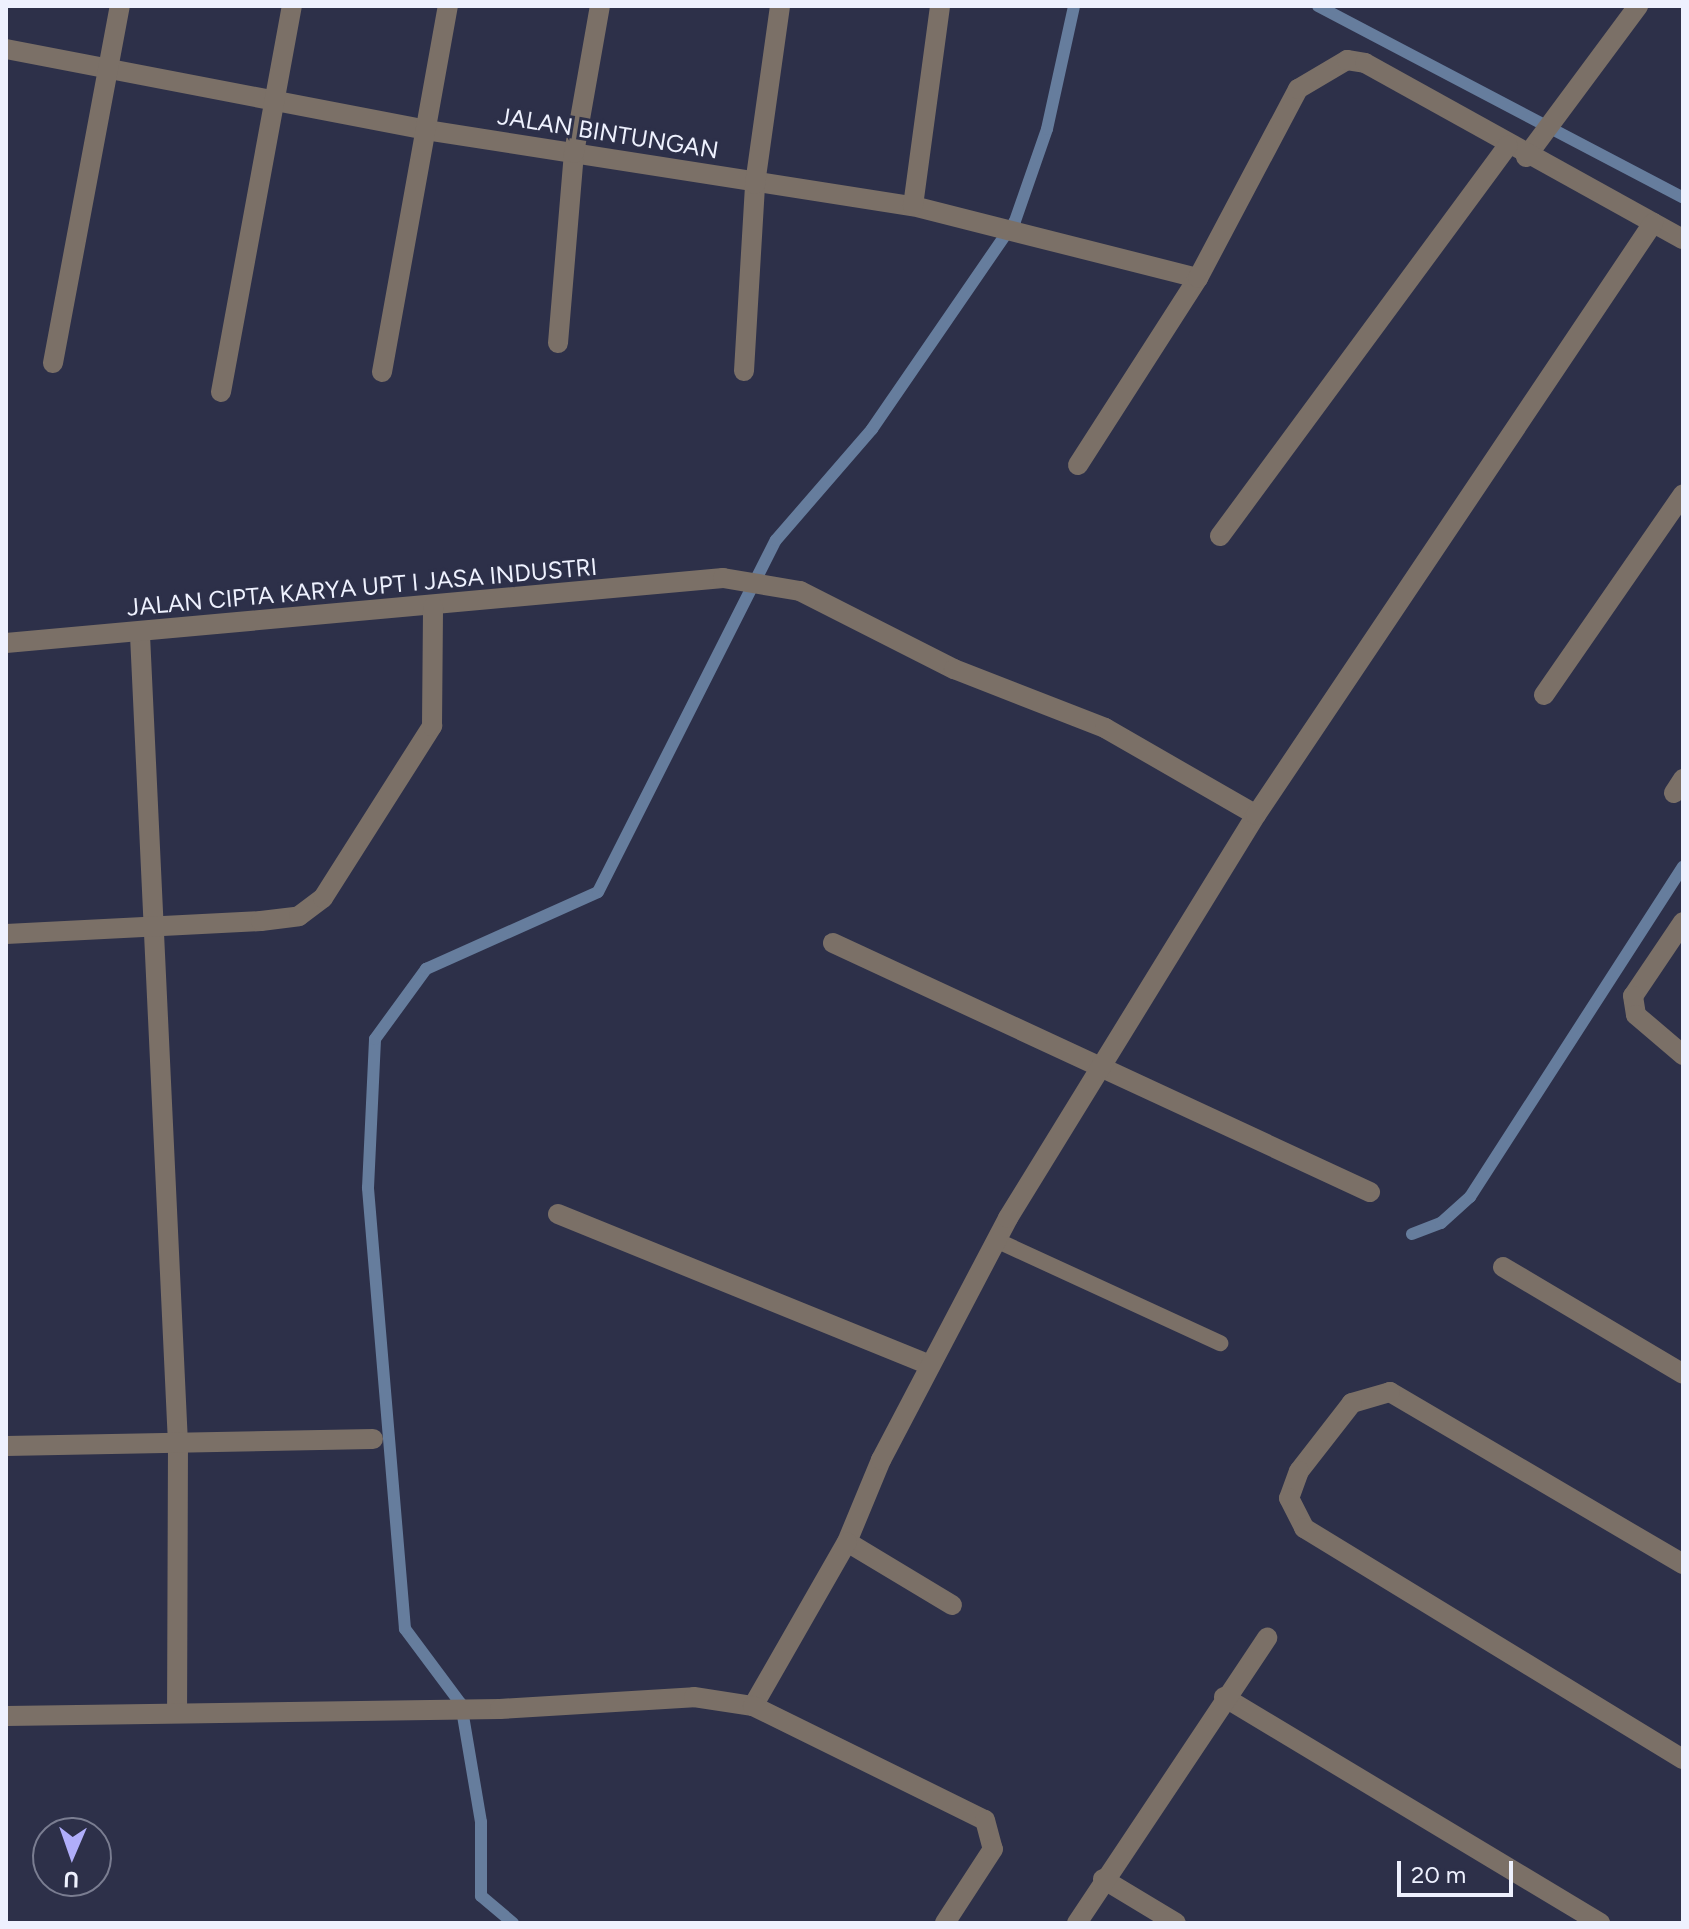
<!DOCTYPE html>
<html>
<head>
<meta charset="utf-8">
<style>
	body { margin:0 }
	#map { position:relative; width:1689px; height:1929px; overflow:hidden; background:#2d3049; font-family:Figtree,sans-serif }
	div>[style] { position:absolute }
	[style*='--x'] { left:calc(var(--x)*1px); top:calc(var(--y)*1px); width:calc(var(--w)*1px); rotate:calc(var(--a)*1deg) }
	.stream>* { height:12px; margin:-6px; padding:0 6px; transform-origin:6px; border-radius:6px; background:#667d9d }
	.service>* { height:16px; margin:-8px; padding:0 8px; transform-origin:8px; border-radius:8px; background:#7b7067 }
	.minor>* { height:20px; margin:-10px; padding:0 10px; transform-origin:10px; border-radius:10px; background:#7b7067 }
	span { translate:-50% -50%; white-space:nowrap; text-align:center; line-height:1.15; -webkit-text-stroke:6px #2d3049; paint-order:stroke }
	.street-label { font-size:24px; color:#eef1fe }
	.frame { position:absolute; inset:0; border:8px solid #eef1fe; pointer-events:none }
	.north { position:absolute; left:32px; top:1817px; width:80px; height:80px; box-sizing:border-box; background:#2d3049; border:2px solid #7a7d91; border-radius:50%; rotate:182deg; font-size:22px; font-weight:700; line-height:32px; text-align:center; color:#eef1fe }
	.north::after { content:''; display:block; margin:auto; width:28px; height:36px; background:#b0aefa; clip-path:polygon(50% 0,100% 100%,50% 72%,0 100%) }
	.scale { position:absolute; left:1397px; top:1861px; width:116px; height:36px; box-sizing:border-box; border:4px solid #eef1fe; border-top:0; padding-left:10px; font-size:24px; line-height:28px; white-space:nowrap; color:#eef1fe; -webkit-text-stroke:6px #2d3049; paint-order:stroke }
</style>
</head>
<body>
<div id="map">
	<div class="stream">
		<div style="--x:1318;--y:6;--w:412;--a:27.7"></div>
		<div style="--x:1412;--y:1234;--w:31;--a:-21"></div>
		<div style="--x:1441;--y:1223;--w:39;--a:-42"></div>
		<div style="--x:1470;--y:1197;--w:393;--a:-57.2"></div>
		<div style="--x:513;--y:1923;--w:42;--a:-139.8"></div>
		<div style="--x:481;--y:1896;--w:74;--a:-90"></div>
		<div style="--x:481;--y:1822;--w:120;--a:-99.6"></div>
		<div style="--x:461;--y:1704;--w:94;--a:-126.7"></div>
		<div style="--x:405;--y:1629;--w:443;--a:-94.8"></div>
		<div style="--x:368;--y:1188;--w:149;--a:-87.3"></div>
		<div style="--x:375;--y:1039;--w:87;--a:-53.9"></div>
		<div style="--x:426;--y:969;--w:188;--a:-24.1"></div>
		<div style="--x:598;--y:892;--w:394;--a:-63.2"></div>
		<div style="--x:776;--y:540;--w:147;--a:-49.1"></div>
		<div style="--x:872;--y:429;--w:252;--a:-55.5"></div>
		<div style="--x:1015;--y:221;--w:97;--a:-70.8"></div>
		<div style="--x:1047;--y:129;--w:126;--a:-77.6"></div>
	</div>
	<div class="service">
		<div style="--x:996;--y:1240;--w:247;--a:24.7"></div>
	</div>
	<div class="minor">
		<div style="--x:6;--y:49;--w:428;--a:10.9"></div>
		<div style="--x:426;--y:130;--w:493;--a:8.9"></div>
		<div style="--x:913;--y:206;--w:294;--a:14.2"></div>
		<div style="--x:1526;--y:157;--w:188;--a:-53.4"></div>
		<div style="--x:913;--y:206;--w:202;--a:-82.3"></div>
		<div style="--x:558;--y:343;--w:191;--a:-85.2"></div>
		<div style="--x:574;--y:153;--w:149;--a:-80"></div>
		<div style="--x:53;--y:363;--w:363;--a:-79.4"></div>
		<div style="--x:744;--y:371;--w:187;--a:-86.6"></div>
		<div style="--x:755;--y:184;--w:180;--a:-82"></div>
		<div style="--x:382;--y:372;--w:372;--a:-79.8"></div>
		<div style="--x:221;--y:392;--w:392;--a:-79.6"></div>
		<div style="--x:1078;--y:465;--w:222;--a:-57.3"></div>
		<div style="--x:1198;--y:278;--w:214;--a:-62.1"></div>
		<div style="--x:1298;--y:89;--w:57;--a:-30.6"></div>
		<div style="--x:1347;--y:60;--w:18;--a:9"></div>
		<div style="--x:1365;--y:63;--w:363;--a:29"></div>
		<div style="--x:1220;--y:536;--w:485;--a:-53.6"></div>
		<div style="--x:140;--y:635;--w:809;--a:87.31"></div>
		<div style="--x:178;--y:1443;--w:270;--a:90.2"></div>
		<div style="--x:6;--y:643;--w:720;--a:-5.18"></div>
		<div style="--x:723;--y:578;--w:78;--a:9.6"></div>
		<div style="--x:800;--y:591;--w:173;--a:26.9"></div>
		<div style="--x:954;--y:669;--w:162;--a:21.3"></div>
		<div style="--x:1105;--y:728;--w:174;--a:29.9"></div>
		<div style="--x:1544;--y:695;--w:244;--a:-55.3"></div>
		<div style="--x:1674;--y:793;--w:17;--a:-57"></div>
		<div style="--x:1683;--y:922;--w:89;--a:124"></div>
		<div style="--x:1633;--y:996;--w:19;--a:81"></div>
		<div style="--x:1636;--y:1015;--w:62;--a:40.4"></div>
		<div style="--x:6;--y:934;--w:255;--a:-2.9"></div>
		<div style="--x:261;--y:921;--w:38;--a:-7"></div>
		<div style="--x:299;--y:916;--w:30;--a:-37"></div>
		<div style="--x:323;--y:898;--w:204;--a:-57.6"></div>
		<div style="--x:432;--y:726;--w:119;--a:-89.5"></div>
		<div style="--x:833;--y:943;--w:592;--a:24.88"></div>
		<div style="--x:558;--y:1214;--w:401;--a:22.1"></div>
		<div style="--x:1503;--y:1267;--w:209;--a:30.7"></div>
		<div style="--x:6;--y:1446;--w:367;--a:-1.1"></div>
		<div style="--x:1683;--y:1564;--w:340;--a:-149.6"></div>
		<div style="--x:1390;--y:1392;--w:40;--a:164"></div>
		<div style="--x:1352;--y:1403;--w:86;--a:127.9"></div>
		<div style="--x:1299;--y:1471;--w:29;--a:110"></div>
		<div style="--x:1289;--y:1498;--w:34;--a:63"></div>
		<div style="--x:1304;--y:1528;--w:444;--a:31.4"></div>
		<div style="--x:952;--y:1605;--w:122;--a:-149"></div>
		<div style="--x:847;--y:1542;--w:89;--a:-67.5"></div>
		<div style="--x:881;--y:1460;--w:273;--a:-62.3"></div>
		<div style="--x:1008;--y:1218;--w:473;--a:-58.4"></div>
		<div style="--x:1256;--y:815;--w:713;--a:-56.15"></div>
		<div style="--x:1224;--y:1697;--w:439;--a:31"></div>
		<div style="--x:753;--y:1706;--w:189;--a:-60.2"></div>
		<div style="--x:6;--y:1716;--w:494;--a:-0.8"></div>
		<div style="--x:500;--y:1709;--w:194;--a:-3.5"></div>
		<div style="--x:694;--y:1697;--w:60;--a:8.7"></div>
		<div style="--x:753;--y:1706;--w:258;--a:26.2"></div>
		<div style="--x:985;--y:1820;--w:30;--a:75"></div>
		<div style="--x:993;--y:1849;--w:88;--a:123"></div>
		<div style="--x:1103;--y:1879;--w:85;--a:31.1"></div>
		<div style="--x:1077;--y:1923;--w:343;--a:-56.3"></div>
	</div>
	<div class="street-label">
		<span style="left:608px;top:133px;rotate:9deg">JALAN BINTUNGAN</span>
		<span style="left:362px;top:587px;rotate:-5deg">JALAN CIPTA KARYA UPT I JASA INDUSTRI</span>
	</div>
	<div class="frame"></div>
	<div class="north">U</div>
	<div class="scale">20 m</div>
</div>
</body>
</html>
